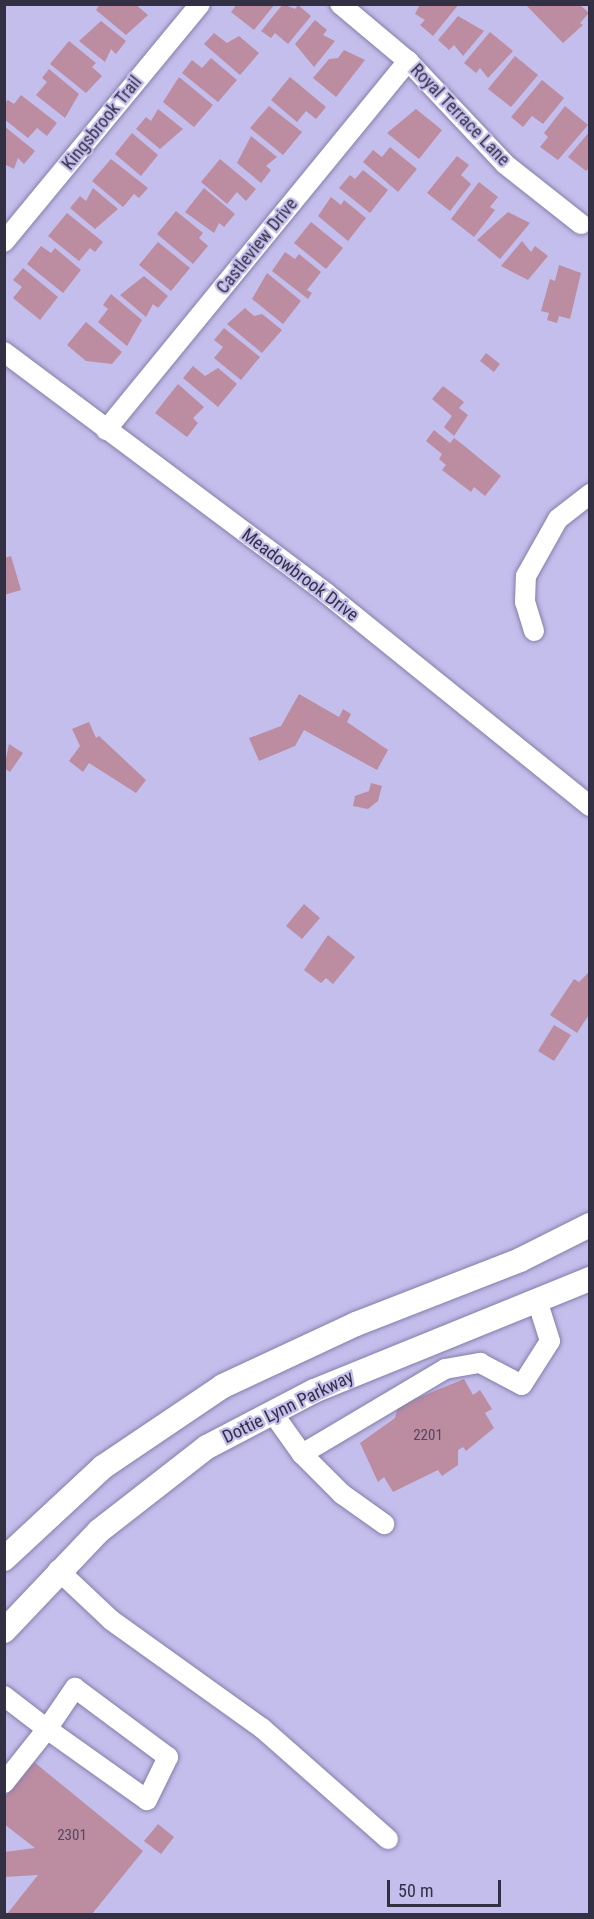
<!DOCTYPE html>
<html>
<head>
<meta charset="utf-8">
<style>
	body { margin:0 }
	#map { position:relative; width:594px; height:1919px; overflow:hidden; background:#c4beec; font-family:"Roboto Condensed",sans-serif }
	div>[style] { position:absolute }
	[style*='--x'] { left:calc(var(--x)*1px); top:calc(var(--y)*1px); width:calc(var(--w)*1px); rotate:calc(var(--a)*1deg) }
	.building>* { inset:0; background:#bc8ca1 }
	.roads { filter:drop-shadow(0 0 2px #847ea9) drop-shadow(0 0 2px #847ea9) }
	.minor>* { height:20px; margin:-10px; padding:0 10px; transform-origin:10px; border-radius:10px; background:#fff }
	.major>* { height:24px; margin:-12px; padding:0 12px; transform-origin:12px; border-radius:12px; background:#fff }
	span { translate:-50% -50%; white-space:nowrap; text-align:center; line-height:1.15; -webkit-text-stroke:4.5px #c4beec; paint-order:stroke }
	.number-label { font-size:15px; color:#55475a }
	.number-label span { -webkit-text-stroke-width:0 }
	.street-label { font-size:18px; color:#333043 }
	.frame { position:absolute; inset:0; border:6px solid #333043; pointer-events:none }
	.scale { position:absolute; left:387px; top:1880px; width:114px; height:27px; box-sizing:border-box; border:3px solid #333043; border-top:0; padding-left:8px; font-size:18px; line-height:21px; white-space:nowrap; color:#333043; -webkit-text-stroke:4px #c4beec; paint-order:stroke }
</style>
</head>
<body>
<div id="map">
	<div class="building">
		<div style="clip-path:polygon(100px 4px,135px 4px,148px 15px,126px 35px,96px 10px)"></div>
		<div style="clip-path:polygon(237px 4px,275px 4px,254px 30px,231px 12px)"></div>
		<div style="clip-path:polygon(283px 4px,295px 9px,298px 5px,311px 16px,288px 44px,275px 33px,271px 38px,261px 31px)"></div>
		<div style="clip-path:polygon(420px 4px,459px 4px,433px 36px,420px 25px,425px 20px,415px 14px)"></div>
		<div style="clip-path:polygon(525px 4px,579px 4px,589px 13px,580px 23px,583px 25px,563px 43px)"></div>
		<div style="clip-path:polygon(458px 16px,484px 31px,463px 56px,454px 45px,449px 50px,438px 40px)"></div>
		<div style="clip-path:polygon(315px 20px,327px 30px,323px 35px,335px 41px,314px 67px,295px 44px)"></div>
		<div style="clip-path:polygon(101px 21px,126px 41px,116px 54px,111px 49px,105px 62px,79px 41px)"></div>
		<div style="clip-path:polygon(490px 32px,513px 51px,488px 78px,480px 68px,476px 73px,464px 63px)"></div>
		<div style="clip-path:polygon(214px 33px,227px 43px,239px 36px,259px 53px,240px 75px,204px 44px)"></div>
		<div style="clip-path:polygon(69px 41px,96px 63px,92px 67px,102px 76px,86px 93px,50px 64px)"></div>
		<div style="clip-path:polygon(344px 50px,365px 60px,336px 97px,313px 78px,329px 59px,338px 58px)"></div>
		<div style="clip-path:polygon(515px 56px,538px 75px,511px 107px,488px 89px)"></div>
		<div style="clip-path:polygon(211px 58px,237px 80px,218px 102px,182px 73px,192px 60px,202px 68px)"></div>
		<div style="clip-path:polygon(49px 69px,79px 94px,65px 118px,36px 95px,47px 82px,42px 78px)"></div>
		<div style="clip-path:polygon(179px 77px,213px 105px,194px 127px,163px 102px)"></div>
		<div style="clip-path:polygon(290px 77px,326px 107px,316px 119px,306px 111px,297px 122px,271px 100px)"></div>
		<div style="clip-path:polygon(542px 80px,564px 98px,543px 124px,532px 116px,523px 127px,511px 117px)"></div>
		<div style="clip-path:polygon(21px 95px,57px 123px,47px 136px,37px 128px,28px 138px,4px 119px,4px 103px,8px 100px,14px 104px)"></div>
		<div style="clip-path:polygon(269px 106px,302px 132px,283px 155px,250px 128px)"></div>
		<div style="clip-path:polygon(565px 106px,588px 125px,558px 160px,540px 147px,548px 137px,544px 133px)"></div>
		<div style="clip-path:polygon(158px 109px,183px 129px,160px 149px,136px 129px,146px 117px,151px 121px)"></div>
		<div style="clip-path:polygon(416px 109px,442px 130px,419px 159px,387px 133px)"></div>
		<div style="clip-path:polygon(4px 126px,35px 151px,24px 164px,18px 158px,14px 169px,4px 164px)"></div>
		<div style="clip-path:polygon(590px 131px,590px 167px,586px 171px,568px 157px)"></div>
		<div style="clip-path:polygon(132px 133px,158px 155px,141px 176px,115px 154px)"></div>
		<div style="clip-path:polygon(251px 136px,277px 157px,266px 166px,271px 170px,261px 183px,237px 163px)"></div>
		<div style="clip-path:polygon(390px 147px,417px 169px,398px 192px,363px 162px,373px 150px,382px 157px)"></div>
		<div style="clip-path:polygon(457px 156px,469px 165px,461px 175px,471px 184px,450px 211px,427px 193px)"></div>
		<div style="clip-path:polygon(111px 159px,148px 188px,139px 198px,134px 194px,123px 207px,92px 181px)"></div>
		<div style="clip-path:polygon(220px 159px,256px 189px,246px 201px,237px 192px,227px 204px,201px 182px)"></div>
		<div style="clip-path:polygon(363px 170px,388px 190px,370px 213px,339px 188px,350px 175px,355px 179px)"></div>
		<div style="clip-path:polygon(479px 182px,498px 197px,490px 207px,495px 210px,474px 237px,451px 219px)"></div>
		<div style="clip-path:polygon(93px 188px,118px 209px,95px 229px,70px 208px,80px 196px,86px 201px)"></div>
		<div style="clip-path:polygon(204px 188px,235px 214px,224px 227px,219px 223px,214px 233px,185px 212px)"></div>
		<div style="clip-path:polygon(331px 197px,341px 205px,344px 200px,366px 218px,348px 241px,318px 216px)"></div>
		<div style="clip-path:polygon(176px 211px,203px 233px,199px 238px,208px 246px,193px 264px,157px 234px)"></div>
		<div style="clip-path:polygon(508px 212px,530px 223px,500px 259px,477px 240px)"></div>
		<div style="clip-path:polygon(67px 213px,103px 242px,95px 252px,90px 248px,79px 261px,48px 236px)"></div>
		<div style="clip-path:polygon(311px 222px,343px 248px,326px 269px,294px 243px)"></div>
		<div style="clip-path:polygon(522px 241px,531px 252px,535px 246px,548px 256px,528px 280px,501px 266px)"></div>
		<div style="clip-path:polygon(158px 242px,190px 268px,171px 291px,139px 265px)"></div>
		<div style="clip-path:polygon(41px 246px,51px 253px,55px 248px,81px 270px,63px 293px,27px 264px)"></div>
		<div style="clip-path:polygon(285px 252px,295px 259px,299px 254px,321px 272px,307px 290px,312px 293px,308px 299px,272px 271px)"></div>
		<div style="clip-path:polygon(559px 265px,581px 273px,570px 319px,559px 316px,557px 323px,547px 320px,549px 313px,541px 311px,550px 279px,555px 281px)"></div>
		<div style="clip-path:polygon(23px 268px,58px 297px,40px 320px,13px 298px,22px 287px,13px 280px)"></div>
		<div style="clip-path:polygon(267px 273px,301px 301px,283px 324px,252px 299px)"></div>
		<div style="clip-path:polygon(144px 276px,168px 296px,158px 308px,153px 304px,146px 317px,120px 295px)"></div>
		<div style="clip-path:polygon(111px 294px,142px 320px,127px 346px,98px 322px,108px 309px,103px 305px)"></div>
		<div style="clip-path:polygon(245px 308px,254px 316px,262px 314px,282px 330px,262px 353px,227px 324px)"></div>
		<div style="clip-path:polygon(86px 322px,122px 352px,112px 364px,86px 361px,67px 345px)"></div>
		<div style="clip-path:polygon(224px 328px,260px 357px,241px 380px,214px 358px,223px 347px,214px 340px)"></div>
		<div style="clip-path:polygon(486px 353px,500px 364px,494px 372px,480px 361px)"></div>
		<div style="clip-path:polygon(193px 366px,205px 376px,218px 368px,237px 384px,218px 407px,183px 378px)"></div>
		<div style="clip-path:polygon(178px 384px,204px 407px,193px 418px,198px 423px,187px 437px,155px 413px)"></div>
		<div style="clip-path:polygon(443px 386px,464px 402px,459px 408px,468px 415px,454px 436px,444px 427px,452px 416px,432px 399px)"></div>
		<div style="clip-path:polygon(434px 430px,450px 443px,454px 438px,462px 444px,501px 476px,485px 496px,474px 487px,471px 492px,442px 470px,446px 465px,439px 459px,442px 454px,426px 441px)"></div>
		<div style="clip-path:polygon(11px 556px,21px 590px,4px 595px,4px 558px)"></div>
		<div style="clip-path:polygon(299px 694px,339px 717px,343px 709px,351px 714px,347px 722px,388px 750px,377px 770px,304px 730px,295px 746px,259px 761px,249px 738px,281px 726px)"></div>
		<div style="clip-path:polygon(89px 722px,96px 738px,99px 736px,146px 780px,136px 793px,89px 763px,83px 772px,69px 761px,80px 746px,72px 729px)"></div>
		<div style="clip-path:polygon(9px 744px,23px 753px,10px 772px,4px 768px)"></div>
		<div style="clip-path:polygon(371px 783px,382px 786px,378px 801px,368px 809px,353px 806px,355px 796px,369px 791px)"></div>
		<div style="clip-path:polygon(304px 904px,320px 918px,302px 939px,286px 926px)"></div>
		<div style="clip-path:polygon(328px 935px,355px 957px,333px 984px,326px 978px,321px 983px,304px 970px)"></div>
		<div style="clip-path:polygon(590px 971px,590px 1013px,577px 1033px,550px 1015px,574px 979px,579px 982px)"></div>
		<div style="clip-path:polygon(554px 1025px,571px 1035px,554px 1061px,538px 1051px)"></div>
		<div style="clip-path:polygon(464px 1379px,473px 1395px,480px 1390px,492px 1409px,485px 1413px,494px 1428px,466px 1451px,463px 1447px,458px 1450px,458px 1465px,442px 1476px,438px 1470px,393px 1492px,384px 1477px,378px 1482px,360px 1443px,395px 1418px,398px 1406px)"></div>
		<div style="clip-path:polygon(34px 1762px,143px 1851px,92px 1914px,7px 1914px,38px 1875px,4px 1877px,4px 1852px,35px 1848px,4px 1824px,4px 1798px)"></div>
		<div style="clip-path:polygon(158px 1824px,174px 1837px,161px 1854px,144px 1841px)"></div>
	</div>
	<div class="roads">
		<div class="minor">
			<div style="--x:340;--y:4;--w:89;--a:40"></div>
			<div style="--x:408;--y:61;--w:141;--a:46.7"></div>
			<div style="--x:505;--y:164;--w:97;--a:38.3"></div>
			<div style="--x:4;--y:242;--w:308;--a:-50.5"></div>
			<div style="--x:4;--y:352;--w:402;--a:36.8"></div>
			<div style="--x:326;--y:593;--w:339;--a:38.9"></div>
			<div style="--x:106;--y:430;--w:477;--a:-50.7"></div>
			<div style="--x:534;--y:631;--w:30;--a:-107"></div>
			<div style="--x:525;--y:602;--w:26;--a:-88"></div>
			<div style="--x:526;--y:576;--w:65;--a:-60.7"></div>
			<div style="--x:558;--y:519;--w:41;--a:-38"></div>
			<div style="--x:272;--y:1412;--w:52;--a:54.5"></div>
			<div style="--x:302;--y:1454;--w:166;--a:-30.7"></div>
			<div style="--x:445;--y:1369;--w:36;--a:-10"></div>
			<div style="--x:480;--y:1363;--w:47;--a:27.6"></div>
			<div style="--x:522;--y:1385;--w:52;--a:-57.5"></div>
			<div style="--x:550;--y:1341;--w:43;--a:-107.6"></div>
			<div style="--x:302;--y:1454;--w:57;--a:45"></div>
			<div style="--x:342;--y:1494;--w:52;--a:35.5"></div>
			<div style="--x:58;--y:1570;--w:73;--a:43.3"></div>
			<div style="--x:111;--y:1620;--w:186;--a:35.6"></div>
			<div style="--x:262;--y:1728;--w:168;--a:41.4"></div>
			<div style="--x:75;--y:1688;--w:116;--a:36.6"></div>
			<div style="--x:168;--y:1757;--w:48;--a:116"></div>
			<div style="--x:147;--y:1800;--w:123;--a:-144.6"></div>
			<div style="--x:47;--y:1729;--w:50;--a:-55.7"></div>
			<div style="--x:4;--y:1696;--w:54;--a:37.5"></div>
			<div style="--x:47;--y:1729;--w:69;--a:128.5"></div>
		</div>
		<div class="major">
			<div style="--x:4;--y:1559;--w:135;--a:-42.9"></div>
			<div style="--x:103;--y:1467;--w:145;--a:-34"></div>
			<div style="--x:223;--y:1386;--w:147;--a:-25"></div>
			<div style="--x:356;--y:1324;--w:176;--a:-21.3"></div>
			<div style="--x:520;--y:1260;--w:78;--a:-26.6"></div>
			<div style="--x:4;--y:1631;--w:138;--a:-46.5"></div>
			<div style="--x:99;--y:1531;--w:137;--a:-37.9"></div>
			<div style="--x:207;--y:1447;--w:121;--a:-27.6"></div>
			<div style="--x:314;--y:1391;--w:298;--a:-22.1"></div>
		</div>
	</div>
	<div class="number-label">
		<span style="left:428px;top:1436px">2201</span>
		<span style="left:72px;top:1836px">2301</span>
	</div>
	<div class="street-label">
		<span style="left:460px;top:115px;rotate:46deg">Royal Terrace Lane</span>
		<span style="left:102px;top:123px;rotate:-51deg">Kingsbrook Trail</span>
		<span style="left:257px;top:246px;rotate:-51deg">Castleview Drive</span>
		<span style="left:300px;top:575px;rotate:37deg">Meadowbrook Drive</span>
		<span style="left:288px;top:1407px;rotate:-26deg">Dottie Lynn Parkway</span>
	</div>
	<div class="frame"></div>
	<div class="scale">50 m</div>
</div>
</body>
</html>
